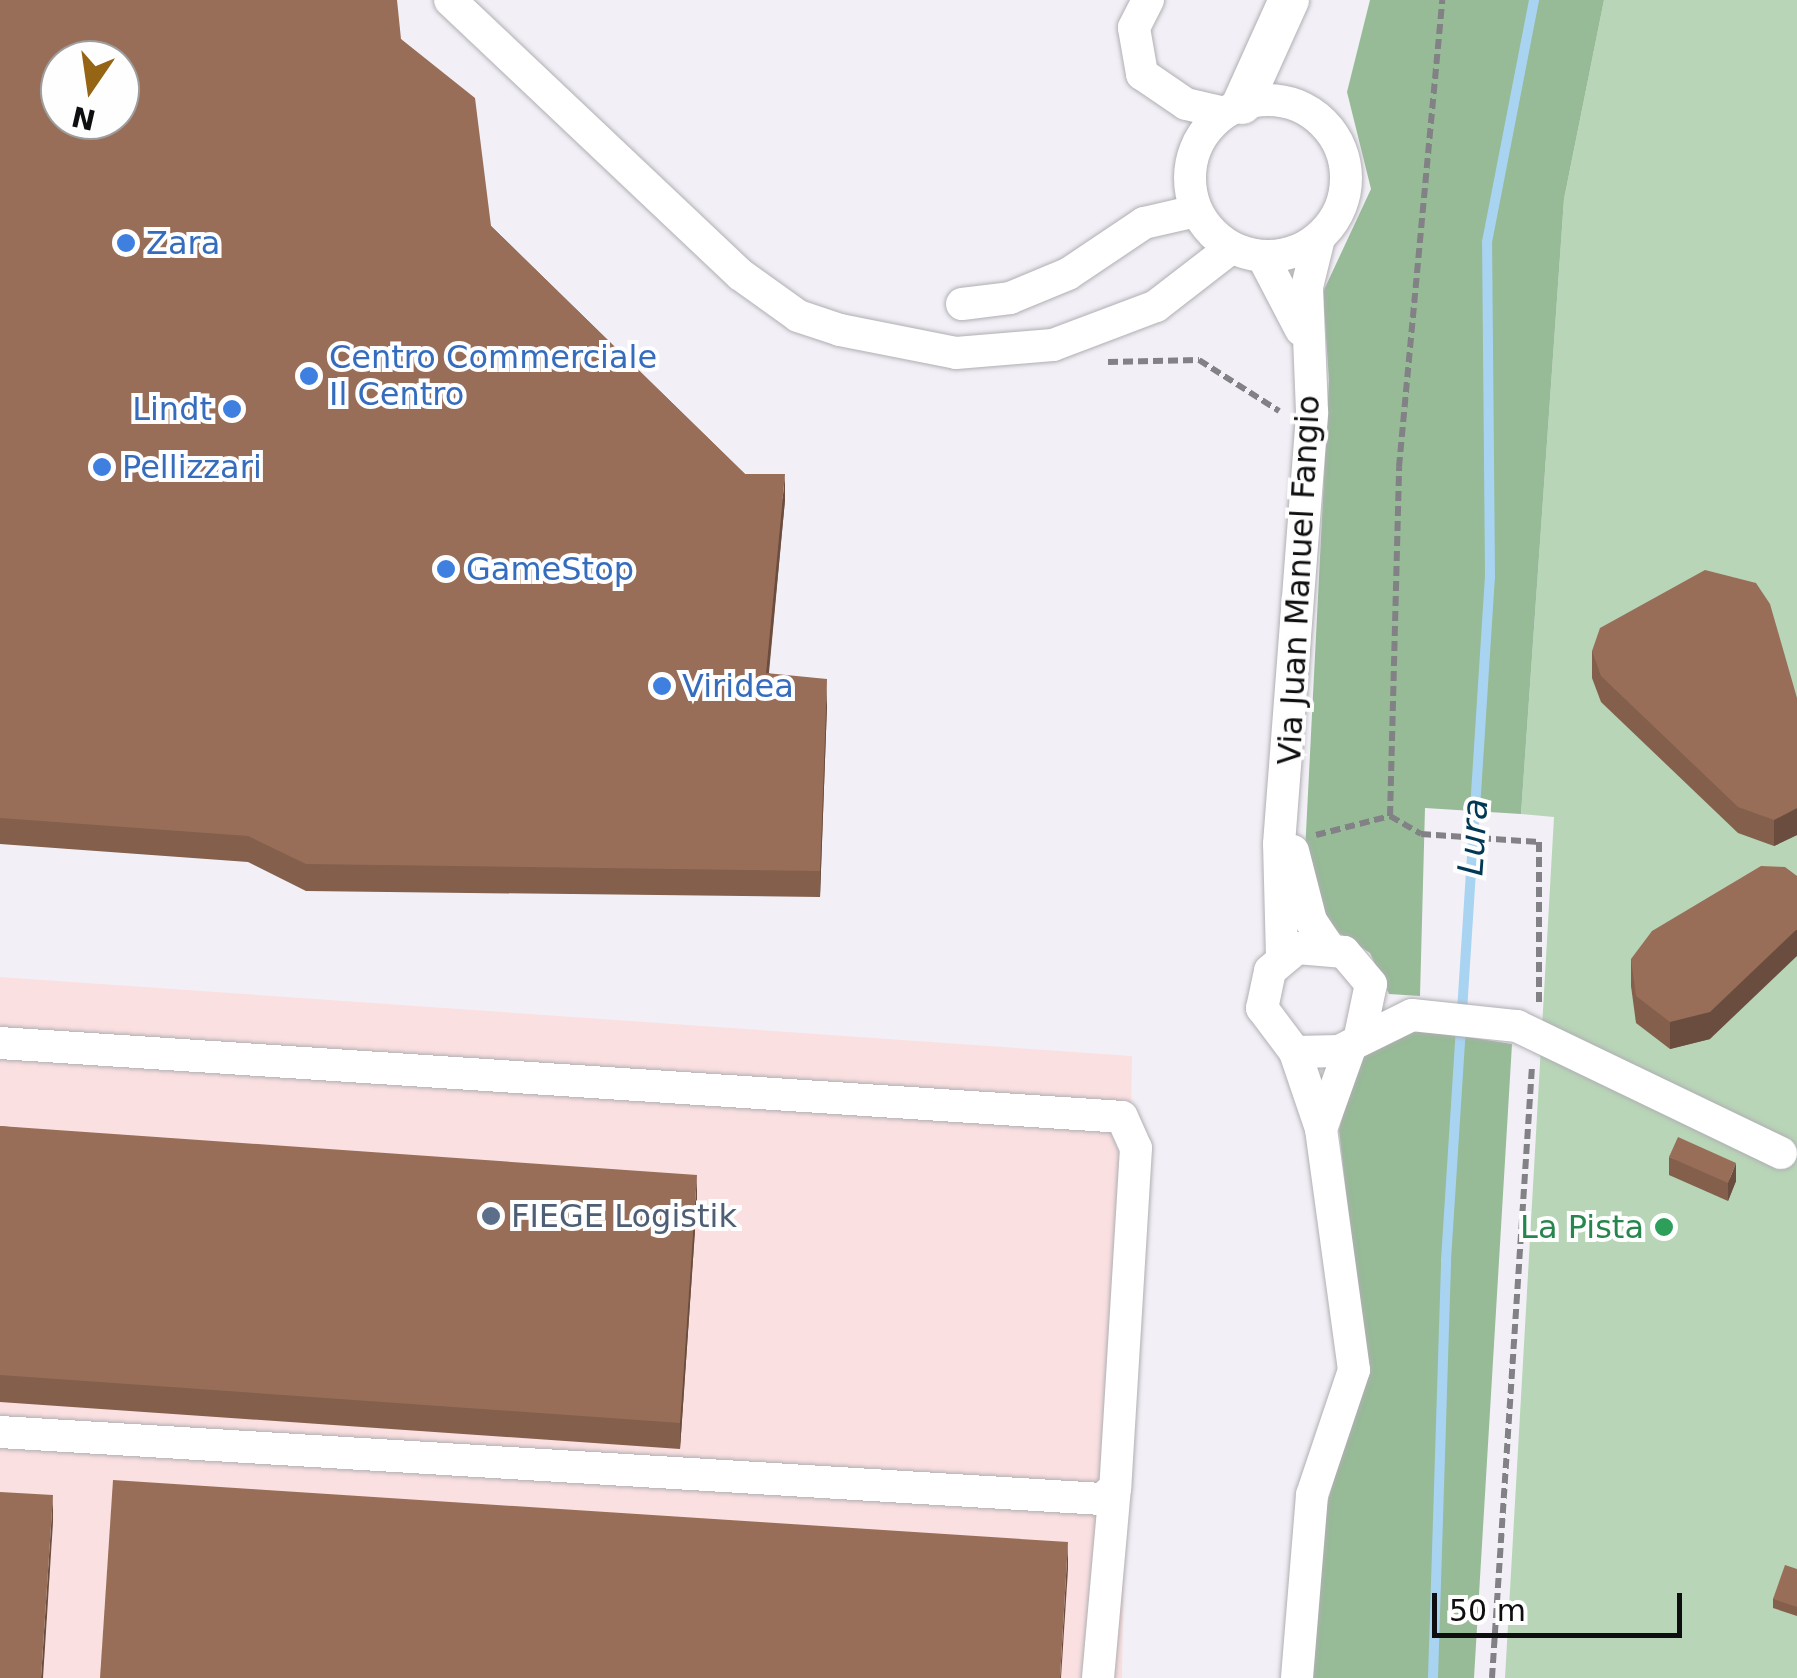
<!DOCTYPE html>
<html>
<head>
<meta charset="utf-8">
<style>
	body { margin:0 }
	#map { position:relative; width:1797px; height:1678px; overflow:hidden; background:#f2f0f6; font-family:"DejaVu Sans",sans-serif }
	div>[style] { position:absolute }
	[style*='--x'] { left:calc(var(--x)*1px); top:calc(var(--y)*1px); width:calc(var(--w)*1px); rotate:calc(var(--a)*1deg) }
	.industrial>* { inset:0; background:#fbe0e1 }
	.green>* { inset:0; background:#b8d5b7 }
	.forest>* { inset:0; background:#97ba97 }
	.stream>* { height:10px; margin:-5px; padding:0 5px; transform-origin:5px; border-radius:5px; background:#a8d4f2 }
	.path>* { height:6px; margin-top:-3px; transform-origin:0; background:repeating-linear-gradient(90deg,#828185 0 10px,transparent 0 15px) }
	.roads { filter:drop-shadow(0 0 2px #b0aeb3) drop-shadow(0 0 2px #b0aeb3) }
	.minor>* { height:32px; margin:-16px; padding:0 16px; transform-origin:16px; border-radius:16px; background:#fff }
	.minor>.ring { margin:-16px; padding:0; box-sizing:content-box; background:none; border:32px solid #fff; border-radius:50% }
	.major>* { height:40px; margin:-20px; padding:0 20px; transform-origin:20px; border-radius:20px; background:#fff }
	.wall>* { inset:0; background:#835f4c }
	.shaded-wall>* { inset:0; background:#6a4d3e }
	.building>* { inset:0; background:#986e58 }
	.dots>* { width:28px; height:28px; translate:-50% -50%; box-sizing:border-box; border:5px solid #fefefe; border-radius:50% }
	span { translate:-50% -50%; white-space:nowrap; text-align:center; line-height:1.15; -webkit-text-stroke:8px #fefefe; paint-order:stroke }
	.shop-label { font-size:32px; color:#366cbe }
	.left { translate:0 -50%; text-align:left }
	.right { translate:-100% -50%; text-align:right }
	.street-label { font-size:32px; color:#0e0d0f }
	.service-label { font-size:32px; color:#4e5e75 }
	.leisure-label { font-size:32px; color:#27864d }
	.water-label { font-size:35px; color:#003855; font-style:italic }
	.north { position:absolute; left:40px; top:40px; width:100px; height:100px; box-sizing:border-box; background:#fefefe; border:2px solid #9e9e9e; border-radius:50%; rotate:193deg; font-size:28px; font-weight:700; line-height:40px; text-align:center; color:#0e0d0f }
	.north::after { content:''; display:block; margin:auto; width:35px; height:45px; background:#956415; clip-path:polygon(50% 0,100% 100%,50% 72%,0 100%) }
	.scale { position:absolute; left:1432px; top:1593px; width:250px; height:45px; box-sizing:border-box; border:5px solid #0e0d0f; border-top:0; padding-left:12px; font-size:30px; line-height:35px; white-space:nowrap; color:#0e0d0f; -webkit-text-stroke:8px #fefefe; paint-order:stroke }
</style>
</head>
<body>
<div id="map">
	<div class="industrial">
		<div style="clip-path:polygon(0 977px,1132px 1056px,1122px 1678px,0 1678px)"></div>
	</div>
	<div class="green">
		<div style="clip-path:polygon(1604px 0,1797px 0,1797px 1678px,1505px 1678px,1554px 817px,1521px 814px,1564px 199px)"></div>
	</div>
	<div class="forest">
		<div style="clip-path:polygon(1370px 0,1604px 0,1564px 199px,1521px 814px,1425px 808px,1420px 996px,1389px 994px,1370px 953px,1325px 924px,1304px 872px,1329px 380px,1323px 292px,1371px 189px,1347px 92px)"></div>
		<div style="clip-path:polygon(1409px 1028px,1512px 1044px,1474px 1678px,1311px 1678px,1321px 1525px,1366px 1369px,1339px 1130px,1360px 1048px)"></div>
	</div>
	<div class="stream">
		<div style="--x:1433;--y:1678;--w:418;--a:-88.2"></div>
		<div style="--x:1446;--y:1260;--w:685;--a:-86.32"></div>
		<div style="--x:1490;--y:576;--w:334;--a:-90.5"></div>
		<div style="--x:1487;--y:242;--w:247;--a:-79"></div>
	</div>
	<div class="path">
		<div style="--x:1108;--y:362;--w:91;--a:-1.3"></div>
		<div style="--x:1199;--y:360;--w:95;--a:32.5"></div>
		<div style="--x:1390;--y:816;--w:349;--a:-88.5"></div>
		<div style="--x:1399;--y:467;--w:469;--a:-84.7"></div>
		<div style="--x:1316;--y:835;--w:76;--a:-14.4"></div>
		<div style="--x:1390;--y:816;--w:36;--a:30"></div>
		<div style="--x:1421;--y:834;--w:118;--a:3.9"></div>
		<div style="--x:1539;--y:842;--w:162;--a:90"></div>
		<div style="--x:1492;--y:1678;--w:613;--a:-86.26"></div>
	</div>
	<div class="roads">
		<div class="minor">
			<div style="--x:450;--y:0;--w:400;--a:43.4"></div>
			<div style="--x:741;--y:275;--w:70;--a:35.7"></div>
			<div style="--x:798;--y:316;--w:44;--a:18.4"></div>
			<div style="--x:840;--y:330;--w:118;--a:11.2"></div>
			<div style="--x:956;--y:353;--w:97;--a:-4.7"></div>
			<div style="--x:1053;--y:345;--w:110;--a:-20.7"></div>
			<div style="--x:1156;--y:306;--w:95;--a:-37.7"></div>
			<div style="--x:1148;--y:0;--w:31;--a:117"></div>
			<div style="--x:1134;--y:28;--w:47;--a:80.1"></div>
			<div style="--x:1142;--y:74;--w:53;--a:34.3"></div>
			<div style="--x:1186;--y:104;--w:39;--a:13"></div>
			<div class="ring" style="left:1190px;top:100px;width:124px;height:124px"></div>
			<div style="--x:1263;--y:257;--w:82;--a:62.5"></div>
			<div style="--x:962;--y:304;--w:48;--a:-7.1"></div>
			<div style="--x:1010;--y:298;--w:63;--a:-22.5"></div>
			<div style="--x:1068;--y:274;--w:92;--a:-33.9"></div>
			<div style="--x:1144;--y:223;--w:53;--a:-13"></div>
			<div style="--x:1293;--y:851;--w:72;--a:75.6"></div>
			<div style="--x:1311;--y:921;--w:30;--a:56"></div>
			<div style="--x:1282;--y:957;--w:113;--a:-91.5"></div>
			<div style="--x:1279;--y:844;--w:433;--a:-85.6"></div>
			<div style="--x:1312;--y:412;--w:125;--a:-92.3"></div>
			<div style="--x:1307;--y:287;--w:50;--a:-76.2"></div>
			<div style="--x:1360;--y:1036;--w:53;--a:-78.1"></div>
			<div style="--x:1371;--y:984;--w:42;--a:-130.2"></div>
			<div style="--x:1344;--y:952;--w:47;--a:-175.1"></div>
			<div style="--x:1297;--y:948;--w:35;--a:140"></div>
			<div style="--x:1270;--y:971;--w:38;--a:102"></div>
			<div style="--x:1262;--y:1008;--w:55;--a:53.1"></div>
			<div style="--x:1295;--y:1052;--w:44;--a:-1.3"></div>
			<div style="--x:1339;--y:1051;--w:81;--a:-26.3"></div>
			<div style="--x:1412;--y:1015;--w:106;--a:6"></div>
			<div style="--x:1517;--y:1026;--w:293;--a:25.7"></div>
			<div style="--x:0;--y:1043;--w:1124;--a:3.77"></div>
			<div style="--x:1122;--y:1117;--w:34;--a:66"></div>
			<div style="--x:1136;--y:1148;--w:341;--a:93.5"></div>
			<div style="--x:1115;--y:1488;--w:17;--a:140"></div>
			<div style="--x:1102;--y:1499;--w:1104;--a:-176.52"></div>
			<div style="--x:1295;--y:1052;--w:81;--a:71.3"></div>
			<div style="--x:1321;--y:1129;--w:243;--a:82.2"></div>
			<div style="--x:1354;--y:1370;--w:132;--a:108.6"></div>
			<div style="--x:1312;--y:1495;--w:184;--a:94.7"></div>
			<div style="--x:1321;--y:1129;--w:89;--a:-70.3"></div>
			<div style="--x:1098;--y:1678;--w:191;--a:-84.9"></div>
		</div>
		<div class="major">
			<div style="--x:1242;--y:104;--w:114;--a:-65.7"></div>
		</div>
	</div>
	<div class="wall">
		<div style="clip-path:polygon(0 0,401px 39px,491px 226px,745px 474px,785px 500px,769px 673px,827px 705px,820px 897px,306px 891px,248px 862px,0 844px)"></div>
		<div style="clip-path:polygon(1592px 651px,1797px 698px,1797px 835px,1774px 846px,1738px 833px,1601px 702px,1592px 678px)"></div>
		<div style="clip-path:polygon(1631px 959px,1710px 1039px,1670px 1049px,1636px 1023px,1631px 986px)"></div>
		<div style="clip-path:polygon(0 1126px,697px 1201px,680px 1449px,0 1402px)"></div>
		<div style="clip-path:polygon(1669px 1157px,1736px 1181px,1728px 1201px,1669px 1175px)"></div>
		<div style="clip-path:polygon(1797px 1569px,1797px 1616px,1773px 1608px,1773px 1599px)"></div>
	</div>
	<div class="shaded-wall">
		<div style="clip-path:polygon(785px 474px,785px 500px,766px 699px,766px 673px)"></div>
		<div style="clip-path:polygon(827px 679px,827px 705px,820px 897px,820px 871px)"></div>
		<div style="clip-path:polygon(1797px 808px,1797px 835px,1774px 846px,1774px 820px)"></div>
		<div style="clip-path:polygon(1797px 929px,1797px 956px,1710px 1039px,1670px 1049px,1670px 1022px)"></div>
		<div style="clip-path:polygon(1736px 1163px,1736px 1181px,1728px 1201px,1728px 1183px)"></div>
		<div style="clip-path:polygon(697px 1175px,697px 1201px,680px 1449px,680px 1423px)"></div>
		<div style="clip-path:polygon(53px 1495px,53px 1522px,43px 1678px,41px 1678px)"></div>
		<div style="clip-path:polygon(1068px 1542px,1068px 1569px,1061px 1678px,1060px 1678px)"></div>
	</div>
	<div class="building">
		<div style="clip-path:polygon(evenodd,0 0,397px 0,401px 39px,475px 98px,491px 226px,745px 474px,785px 474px,766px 673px,827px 679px,820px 871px,306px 864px,248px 836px,0 818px,0 0,60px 60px,120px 60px,120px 120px,60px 120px,60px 60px)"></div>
		<div style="clip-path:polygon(1705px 570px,1756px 583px,1770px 604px,1797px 698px,1797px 808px,1774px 820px,1738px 807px,1601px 676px,1592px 651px,1600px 628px)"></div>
		<div style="clip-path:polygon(1761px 866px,1785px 867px,1797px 876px,1797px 929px,1710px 1012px,1670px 1022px,1636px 996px,1631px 959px,1652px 931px)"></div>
		<div style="clip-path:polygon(0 1126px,697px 1175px,680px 1423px,0 1375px)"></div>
		<div style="clip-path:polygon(1678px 1137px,1736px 1163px,1728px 1183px,1669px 1157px)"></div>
		<div style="clip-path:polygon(113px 1480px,1068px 1542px,1060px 1678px,100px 1678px)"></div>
		<div style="clip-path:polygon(0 1492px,53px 1495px,41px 1678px,0 1678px)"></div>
		<div style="clip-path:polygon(1785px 1565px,1797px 1569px,1797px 1607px,1773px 1599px)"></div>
	</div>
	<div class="dots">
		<div style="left:126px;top:243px;background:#3f7fe0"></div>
		<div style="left:309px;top:376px;background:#3f7fe0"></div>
		<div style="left:232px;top:409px;background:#3f7fe0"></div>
		<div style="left:102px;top:467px;background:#3f7fe0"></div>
		<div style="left:446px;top:569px;background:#3f7fe0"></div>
		<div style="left:662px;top:686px;background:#3f7fe0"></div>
		<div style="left:491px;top:1216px;background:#5c6f8a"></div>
		<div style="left:1664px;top:1227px;background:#2e9e5b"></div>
	</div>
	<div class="shop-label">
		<span class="left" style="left:146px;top:243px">Zara</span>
		<span class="left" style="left:329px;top:376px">Centro Commerciale<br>Il Centro</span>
		<span class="right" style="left:212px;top:409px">Lindt</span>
		<span class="left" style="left:122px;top:467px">Pellizzari</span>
		<span class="left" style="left:466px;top:569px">GameStop</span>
		<span class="left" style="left:682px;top:686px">Viridea</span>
	</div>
	<div class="street-label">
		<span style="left:1299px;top:580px;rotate:-87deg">Via Juan Manuel Fangio</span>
	</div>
	<div class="service-label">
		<span class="left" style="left:511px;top:1216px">FIEGE Logistik</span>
	</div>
	<div class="leisure-label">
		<span class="right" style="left:1644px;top:1227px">La Pista</span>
	</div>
	<div class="water-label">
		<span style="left:1473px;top:837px;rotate:-86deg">Lura</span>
	</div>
	<div class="north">N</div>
	<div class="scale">50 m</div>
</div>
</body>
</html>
